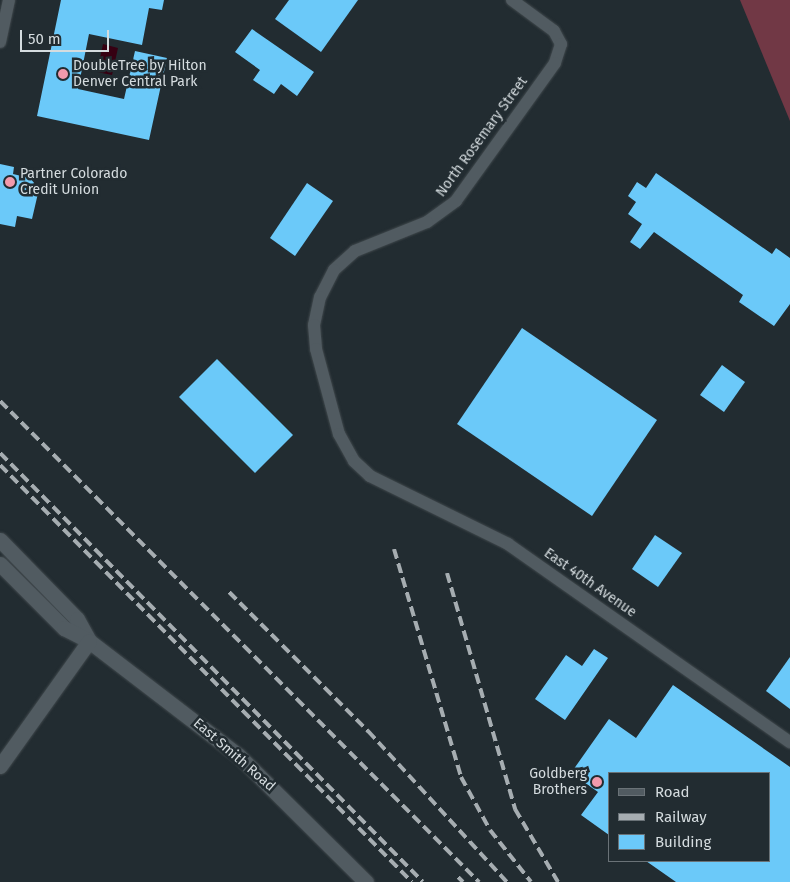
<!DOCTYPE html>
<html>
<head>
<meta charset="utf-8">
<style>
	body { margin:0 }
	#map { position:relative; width:790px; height:882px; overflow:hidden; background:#222c31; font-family:"Fira Sans",sans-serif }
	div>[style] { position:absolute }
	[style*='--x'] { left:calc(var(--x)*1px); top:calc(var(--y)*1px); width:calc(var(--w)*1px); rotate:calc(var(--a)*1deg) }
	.green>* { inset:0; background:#713845 }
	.water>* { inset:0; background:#360012 }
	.building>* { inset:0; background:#6bc9f9 }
	.roads { filter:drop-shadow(0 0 1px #40484c) drop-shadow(0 0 1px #40484c) }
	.street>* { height:12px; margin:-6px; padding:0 6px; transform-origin:6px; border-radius:6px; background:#515b61 }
	.secondary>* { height:15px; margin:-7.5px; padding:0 7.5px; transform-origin:7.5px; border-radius:7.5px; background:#515b61 }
	.rail>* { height:4px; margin-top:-2px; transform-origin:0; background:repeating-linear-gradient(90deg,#a6adb1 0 10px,transparent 0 15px) }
	.dots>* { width:14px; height:14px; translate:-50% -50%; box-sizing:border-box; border:2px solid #222c31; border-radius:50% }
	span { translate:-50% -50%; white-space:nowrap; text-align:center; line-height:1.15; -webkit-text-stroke:5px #222c31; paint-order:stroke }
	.poi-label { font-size:14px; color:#d5dcdf }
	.left { translate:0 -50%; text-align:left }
	.right { translate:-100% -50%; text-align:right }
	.street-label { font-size:14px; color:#d5dcdf }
	.legend { position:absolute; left:608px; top:772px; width:162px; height:90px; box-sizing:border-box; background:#222c31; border:1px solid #6a7277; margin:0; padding:6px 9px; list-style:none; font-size:15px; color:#d5dcdf }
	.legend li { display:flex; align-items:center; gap:10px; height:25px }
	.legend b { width:25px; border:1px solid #6a7277 }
	.scale { position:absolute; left:20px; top:30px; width:89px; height:22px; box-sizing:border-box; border:2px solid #d5dcdf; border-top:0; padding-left:6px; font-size:15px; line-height:18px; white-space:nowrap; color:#d5dcdf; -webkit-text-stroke:4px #222c31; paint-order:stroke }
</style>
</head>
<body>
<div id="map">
	<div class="green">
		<div style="clip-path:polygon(740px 0,790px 0,790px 121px)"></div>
	</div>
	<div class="water">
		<div style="clip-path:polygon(103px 44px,118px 48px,112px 75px,97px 72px)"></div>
	</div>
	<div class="building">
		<div style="clip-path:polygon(61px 0,164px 0,162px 10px,149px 8px,142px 45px,89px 34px,78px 89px,124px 99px,135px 51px,167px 58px,149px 140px,37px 116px)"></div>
		<div style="clip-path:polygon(289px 0,358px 0,321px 52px,275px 19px)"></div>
		<div style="clip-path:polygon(252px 29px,314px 72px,297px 96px,281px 84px,274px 94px,253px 80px,260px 70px,235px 52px)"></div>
		<div style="clip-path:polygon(0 164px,14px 167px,13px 174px,30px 178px,39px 189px,32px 219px,17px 216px,15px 227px,0 224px)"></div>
		<div style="clip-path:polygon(656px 173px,772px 254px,776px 248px,790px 258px,790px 304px,774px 326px,739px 302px,743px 295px,654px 232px,640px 249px,630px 242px,642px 224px,628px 214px,636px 202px,628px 196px,637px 182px,646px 188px)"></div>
		<div style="clip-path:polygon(307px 183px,333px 201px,295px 256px,270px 238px)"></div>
		<div style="clip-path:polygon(522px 328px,657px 420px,592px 516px,457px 424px)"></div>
		<div style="clip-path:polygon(217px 359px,293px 435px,255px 473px,179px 397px)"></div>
		<div style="clip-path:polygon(722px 365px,745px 382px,724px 412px,700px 395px)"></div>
		<div style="clip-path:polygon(655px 535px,682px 553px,658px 587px,632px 569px)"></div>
		<div style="clip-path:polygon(594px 649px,608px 658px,565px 720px,535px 699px,566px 655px,582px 666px)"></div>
		<div style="clip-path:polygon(790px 657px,790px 709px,766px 691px)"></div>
		<div style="clip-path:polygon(673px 685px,790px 767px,790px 882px,676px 882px,646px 861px,769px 861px,769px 773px,609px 773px,609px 835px,581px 815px,598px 792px,571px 773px,609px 719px,636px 738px)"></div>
	</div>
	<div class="roads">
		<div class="street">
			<div style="--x:512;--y:0;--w:52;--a:36.4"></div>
			<div style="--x:554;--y:31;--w:15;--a:62"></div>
			<div style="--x:561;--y:44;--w:20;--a:108"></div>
			<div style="--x:555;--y:63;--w:170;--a:125.7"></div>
			<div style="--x:456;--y:201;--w:36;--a:144"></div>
			<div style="--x:427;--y:222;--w:78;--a:158.1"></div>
			<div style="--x:355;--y:251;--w:28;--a:138"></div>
			<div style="--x:334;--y:270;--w:30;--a:117"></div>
			<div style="--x:320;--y:297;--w:29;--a:102"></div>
			<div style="--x:314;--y:325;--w:24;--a:85"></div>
			<div style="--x:316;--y:349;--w:88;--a:74.9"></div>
			<div style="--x:339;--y:434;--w:31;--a:61"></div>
			<div style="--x:354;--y:461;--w:22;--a:43"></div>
			<div style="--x:370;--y:476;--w:154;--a:26.2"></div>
			<div style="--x:508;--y:544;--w:345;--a:35.1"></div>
			<div style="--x:0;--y:42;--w:43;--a:-77.9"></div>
		</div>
		<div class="secondary">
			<div style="--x:0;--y:540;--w:110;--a:45.7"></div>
			<div style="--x:77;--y:619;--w:25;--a:61"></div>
			<div style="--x:0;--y:564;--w:91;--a:45"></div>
			<div style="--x:64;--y:628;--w:28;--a:27"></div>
			<div style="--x:89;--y:641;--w:189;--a:37.5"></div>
			<div style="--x:239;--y:756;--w:179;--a:44.8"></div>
			<div style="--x:0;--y:766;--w:153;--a:-54.5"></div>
		</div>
	</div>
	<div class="rail">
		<div style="--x:0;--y:401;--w:679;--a:45.12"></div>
		<div style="--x:0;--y:453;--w:602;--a:45.4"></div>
		<div style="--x:0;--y:465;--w:586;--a:45.35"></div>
		<div style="--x:394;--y:549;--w:238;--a:73.6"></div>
		<div style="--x:461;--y:777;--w:60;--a:61.3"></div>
		<div style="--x:490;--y:830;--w:66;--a:51.7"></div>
		<div style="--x:447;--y:573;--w:246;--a:73.9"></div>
		<div style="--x:515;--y:809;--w:85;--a:59.5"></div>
		<div style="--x:229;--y:592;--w:197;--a:45"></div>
		<div style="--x:368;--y:731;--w:205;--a:47.4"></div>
		<div style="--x:458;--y:877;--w:7;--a:45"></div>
	</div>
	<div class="dots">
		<div style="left:63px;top:74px;background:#f29aac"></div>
		<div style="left:10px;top:182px;background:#f29aac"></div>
		<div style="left:597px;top:782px;background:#f29aac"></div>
	</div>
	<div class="poi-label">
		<span class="left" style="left:73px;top:74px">DoubleTree by Hilton<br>Denver Central Park</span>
		<span class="left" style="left:20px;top:182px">Partner Colorado<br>Credit Union</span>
		<span class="right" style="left:587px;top:782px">Goldberg<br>Brothers</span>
	</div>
	<div class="street-label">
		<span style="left:482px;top:137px;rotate:-54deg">North Rosemary Street</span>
		<span style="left:590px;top:583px;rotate:35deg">East 40th Avenue</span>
		<span style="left:234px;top:755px;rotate:41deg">East Smith Road</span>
	</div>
	<ul class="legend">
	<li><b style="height:6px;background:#515b61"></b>Road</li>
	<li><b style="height:6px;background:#a6adb1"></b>Railway</li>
	<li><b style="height:14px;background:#6bc9f9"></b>Building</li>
	</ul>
	<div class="scale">50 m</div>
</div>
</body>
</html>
